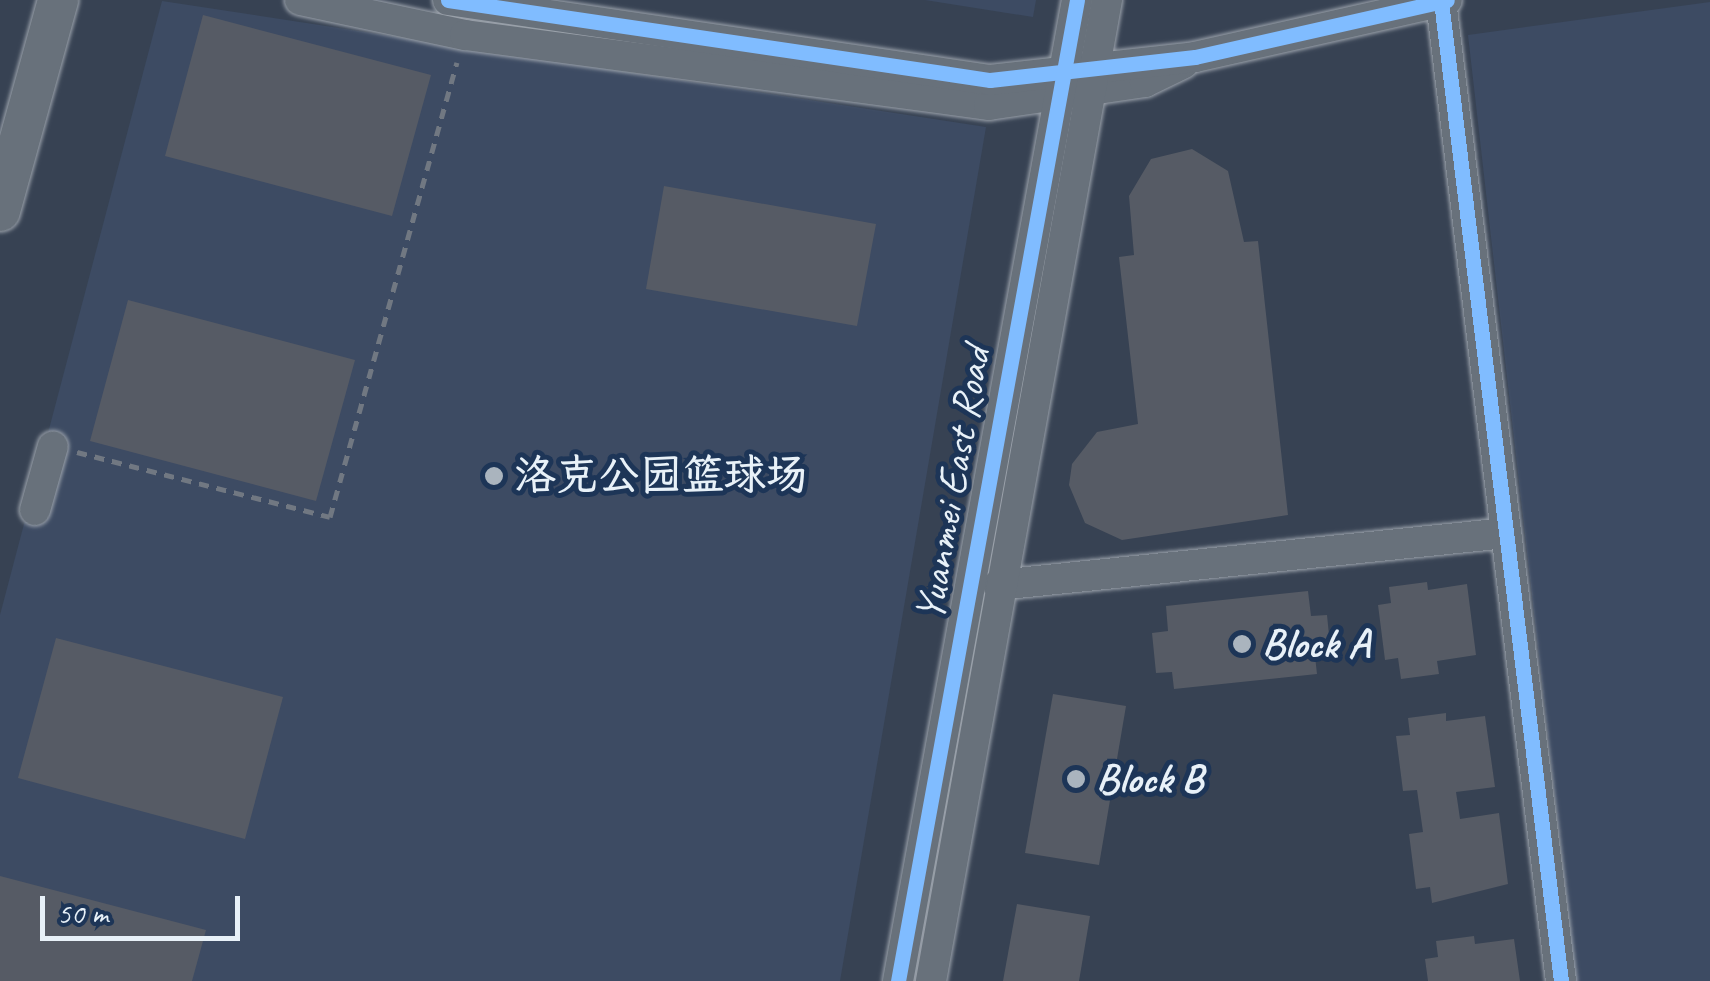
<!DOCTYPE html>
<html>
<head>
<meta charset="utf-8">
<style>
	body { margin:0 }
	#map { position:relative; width:1710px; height:981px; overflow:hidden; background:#374253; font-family:Caveat,"LXGW WenKai TC",sans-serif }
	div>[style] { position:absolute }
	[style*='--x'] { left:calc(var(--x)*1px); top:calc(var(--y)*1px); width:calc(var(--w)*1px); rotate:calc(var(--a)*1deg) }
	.built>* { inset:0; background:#3d4b63 }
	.building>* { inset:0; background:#565b65 }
	.path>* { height:5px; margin-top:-2.5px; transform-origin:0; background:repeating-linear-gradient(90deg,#717882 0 10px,transparent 0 18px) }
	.roads { filter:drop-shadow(0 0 2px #9ba2ab) drop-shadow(0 0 2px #9ba2ab) }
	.minor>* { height:30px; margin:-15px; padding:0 15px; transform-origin:15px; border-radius:15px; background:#68717b }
	.major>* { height:40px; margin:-20px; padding:0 20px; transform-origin:20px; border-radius:20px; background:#68717b }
	.cycleway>* { height:15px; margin:-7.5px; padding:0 7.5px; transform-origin:7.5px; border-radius:7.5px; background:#80bcff }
	.dots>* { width:28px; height:28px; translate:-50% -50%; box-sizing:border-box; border:5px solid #1d3557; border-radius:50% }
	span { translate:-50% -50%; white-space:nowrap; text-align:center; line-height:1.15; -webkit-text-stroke:10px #1d3557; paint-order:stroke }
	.poi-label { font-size:42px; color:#e8f1f8; font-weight:700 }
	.left { translate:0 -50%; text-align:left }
	.street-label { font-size:42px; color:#e8f1f8 }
	.scale { position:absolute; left:40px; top:896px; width:200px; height:45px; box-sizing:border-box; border:5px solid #e8f1f8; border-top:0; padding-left:12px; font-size:30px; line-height:35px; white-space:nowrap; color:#e8f1f8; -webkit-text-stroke:8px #1d3557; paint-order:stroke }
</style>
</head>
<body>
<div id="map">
	<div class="built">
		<div style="clip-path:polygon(925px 0,1036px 0,1033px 17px)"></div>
		<div style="clip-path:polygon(162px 1px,986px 127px,840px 981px,0 981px,0 615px)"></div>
		<div style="clip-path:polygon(1710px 2px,1710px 981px,1576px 981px,1468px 35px)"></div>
	</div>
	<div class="building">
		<div style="clip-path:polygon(203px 15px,431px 75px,392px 216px,165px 156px)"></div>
		<div style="clip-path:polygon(1192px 149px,1228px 171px,1244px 242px,1258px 241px,1288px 515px,1122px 540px,1085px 523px,1069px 485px,1072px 464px,1097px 432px,1138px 424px,1119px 257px,1134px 255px,1129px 196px,1151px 159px)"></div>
		<div style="clip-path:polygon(664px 186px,876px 224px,857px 326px,646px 289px)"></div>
		<div style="clip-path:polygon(128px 300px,355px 360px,316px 501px,90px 441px)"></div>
		<div style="clip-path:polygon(1427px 582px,1428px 590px,1467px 584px,1476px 655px,1437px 661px,1439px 674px,1401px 679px,1398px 658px,1385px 660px,1378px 605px,1391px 603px,1389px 587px)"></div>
		<div style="clip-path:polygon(1308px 591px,1311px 616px,1327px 615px,1331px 655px,1315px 656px,1317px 674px,1174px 689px,1172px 672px,1156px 673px,1152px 633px,1168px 631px,1166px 606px)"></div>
		<div style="clip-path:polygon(56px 638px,283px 697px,245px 839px,18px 778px)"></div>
		<div style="clip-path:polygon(1053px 694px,1126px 706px,1099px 865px,1025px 853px)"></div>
		<div style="clip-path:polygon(1446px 713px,1446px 721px,1485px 716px,1495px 787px,1456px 792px,1458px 805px,1460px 819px,1499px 813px,1508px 884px,1432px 903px,1430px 887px,1416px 889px,1409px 834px,1423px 832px,1417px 790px,1403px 791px,1396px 736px,1410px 735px,1408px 718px)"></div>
		<div style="clip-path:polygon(0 876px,206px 930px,192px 981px,0 981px)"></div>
		<div style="clip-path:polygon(1017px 904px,1090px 916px,1079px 981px,1003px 981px)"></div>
		<div style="clip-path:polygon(1474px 936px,1475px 944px,1514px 939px,1520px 981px,1428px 981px,1425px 959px,1438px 957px,1436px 941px)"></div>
	</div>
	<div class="path">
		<div style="--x:77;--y:452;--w:261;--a:14.4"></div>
		<div style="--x:330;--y:517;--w:472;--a:-74.4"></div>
	</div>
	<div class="roads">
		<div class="minor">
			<div style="--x:300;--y:0;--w:169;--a:12"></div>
			<div style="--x:465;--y:35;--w:529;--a:7.61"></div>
			<div style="--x:989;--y:105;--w:158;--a:-8.4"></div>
			<div style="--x:1145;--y:82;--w:43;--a:-26"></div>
			<div style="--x:448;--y:0;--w:548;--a:8.4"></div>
			<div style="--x:990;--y:80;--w:206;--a:-6.4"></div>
			<div style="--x:1195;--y:57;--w:258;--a:-12.7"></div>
			<div style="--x:1441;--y:1;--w:987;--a:83.02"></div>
			<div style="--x:35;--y:510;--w:66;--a:-74.3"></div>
			<div style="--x:998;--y:585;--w:511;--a:-5.84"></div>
			<div style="--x:898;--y:981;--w:997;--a:-79.66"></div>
			<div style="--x:931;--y:981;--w:997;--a:-79.83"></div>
		</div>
		<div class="major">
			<div style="--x:0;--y:211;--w:219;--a:-74.6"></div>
		</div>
	</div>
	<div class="cycleway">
		<div style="--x:448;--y:0;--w:548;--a:8.4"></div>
		<div style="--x:990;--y:80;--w:206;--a:-6.4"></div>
		<div style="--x:1195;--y:57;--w:258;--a:-12.7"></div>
		<div style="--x:1441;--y:1;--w:987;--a:83.02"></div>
		<div style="--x:898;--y:981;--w:997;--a:-79.66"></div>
	</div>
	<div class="dots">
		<div style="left:494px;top:476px;background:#aab4be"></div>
		<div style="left:1242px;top:644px;background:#aab4be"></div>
		<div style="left:1076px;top:779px;background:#aab4be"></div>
	</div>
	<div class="poi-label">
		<span class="left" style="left:514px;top:476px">洛克公园篮球场</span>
		<span class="left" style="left:1262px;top:644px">Block A</span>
		<span class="left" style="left:1096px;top:779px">Block B</span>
	</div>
	<div class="street-label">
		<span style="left:953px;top:484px;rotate:-80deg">Yuanmei East Road</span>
	</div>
	<div class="scale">50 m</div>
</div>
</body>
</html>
